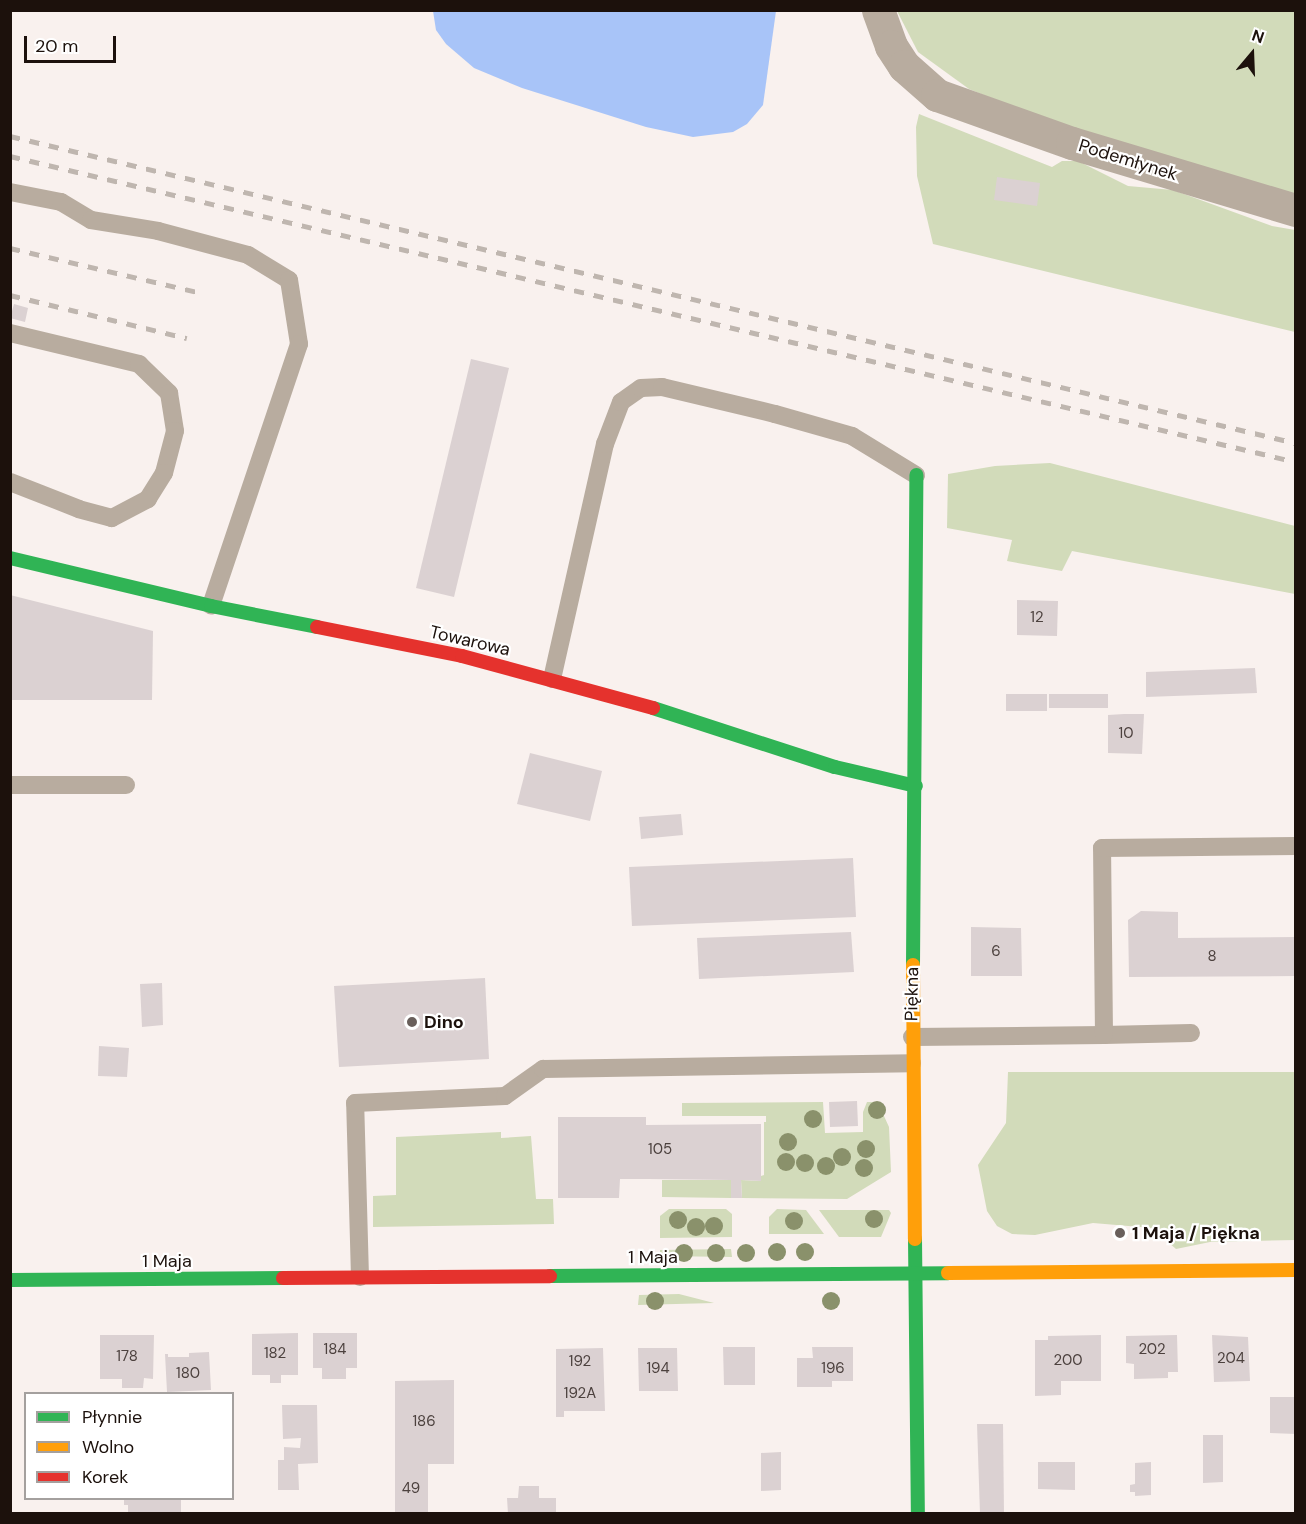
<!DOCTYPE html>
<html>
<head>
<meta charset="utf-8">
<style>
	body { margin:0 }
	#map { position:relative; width:1306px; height:1524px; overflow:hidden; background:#f9f1ee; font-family:"DM Sans",sans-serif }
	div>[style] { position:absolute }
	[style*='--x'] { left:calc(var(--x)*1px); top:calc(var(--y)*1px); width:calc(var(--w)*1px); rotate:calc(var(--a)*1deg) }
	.green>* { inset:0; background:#d2dbba }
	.water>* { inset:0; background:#a8c4f8 }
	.building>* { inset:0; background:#dbd1d2 }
	.lane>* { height:18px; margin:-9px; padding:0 9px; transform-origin:9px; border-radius:9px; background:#b8ac9f }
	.street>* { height:33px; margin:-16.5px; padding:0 16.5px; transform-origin:16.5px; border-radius:16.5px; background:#b8ac9f }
	.fast>* { height:14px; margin:-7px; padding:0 7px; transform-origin:7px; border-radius:7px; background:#30b455 }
	.slow>* { height:14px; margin:-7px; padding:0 7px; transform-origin:7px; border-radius:7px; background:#ff9f0a }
	.jam>* { height:14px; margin:-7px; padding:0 7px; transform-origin:7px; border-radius:7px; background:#e5322d }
	.rail>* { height:4.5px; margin-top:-2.25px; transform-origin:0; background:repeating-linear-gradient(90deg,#bfb6af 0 10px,transparent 0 20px) }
	.trees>* { width:18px; height:18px; margin:-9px; border-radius:50%; background:#8a916b }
	.dots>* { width:16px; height:16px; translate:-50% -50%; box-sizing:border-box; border:3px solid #fff; border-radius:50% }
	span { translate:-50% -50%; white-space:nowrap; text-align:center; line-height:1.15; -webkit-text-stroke:4.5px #fff; paint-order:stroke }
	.number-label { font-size:15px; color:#4c413e }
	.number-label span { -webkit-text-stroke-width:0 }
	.street-label { font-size:18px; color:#1c110c }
	.poi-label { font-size:18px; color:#1c110c; font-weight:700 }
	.left { translate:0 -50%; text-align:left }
	.frame { position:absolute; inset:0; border:12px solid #1c110c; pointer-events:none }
	.legend { position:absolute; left:24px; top:1392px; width:210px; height:108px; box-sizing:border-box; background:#fff; border:2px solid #a4a09e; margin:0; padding:8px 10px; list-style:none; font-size:18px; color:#1c110c }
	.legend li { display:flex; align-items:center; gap:12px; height:30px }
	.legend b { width:30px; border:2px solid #a4a09e }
	.north { position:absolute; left:1222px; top:24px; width:60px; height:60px; -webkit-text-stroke:4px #fff; paint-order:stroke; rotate:19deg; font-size:16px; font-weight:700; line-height:24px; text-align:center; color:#1c110c }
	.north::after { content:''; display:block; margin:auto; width:21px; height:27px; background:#1c110c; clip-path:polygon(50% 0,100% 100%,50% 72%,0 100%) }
	.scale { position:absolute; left:24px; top:36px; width:92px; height:27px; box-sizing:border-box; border:3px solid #1c110c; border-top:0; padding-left:8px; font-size:18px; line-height:21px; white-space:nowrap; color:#1c110c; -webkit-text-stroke:4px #fff; paint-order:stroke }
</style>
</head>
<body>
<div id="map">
	<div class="green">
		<div style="clip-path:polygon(897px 11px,1295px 11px,1295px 194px,1057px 125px,969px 89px,918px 52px)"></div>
		<div style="clip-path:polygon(919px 114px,1052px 167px,1062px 161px,1078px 161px,1128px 186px,1173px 190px,1272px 226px,1295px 230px,1295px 332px,933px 244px,917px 176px,916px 127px)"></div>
		<div style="clip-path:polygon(1050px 463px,1295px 526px,1295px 594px,1072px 551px,1062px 571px,1007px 561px,1012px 540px,947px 528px,948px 474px,995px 466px)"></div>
		<div style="clip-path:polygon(1008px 1072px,1295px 1072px,1295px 1240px,1210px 1242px,1176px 1249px,1152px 1228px,1093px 1223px,1035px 1235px,1012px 1234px,997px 1226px,987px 1211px,978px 1165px,1006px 1123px)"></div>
		<div style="clip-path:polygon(823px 1102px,825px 1133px,863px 1132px,863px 1112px,867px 1102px,878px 1102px,878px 1112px,884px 1116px,889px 1127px,891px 1172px,847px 1199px,742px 1198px,741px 1180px,761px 1181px,761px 1176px,764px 1175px,764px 1122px,766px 1122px,766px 1116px,682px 1116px,682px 1103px)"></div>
		<div style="clip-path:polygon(501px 1132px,501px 1138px,531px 1136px,536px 1199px,553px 1199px,554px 1224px,373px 1227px,373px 1196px,396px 1195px,396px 1137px)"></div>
		<div style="clip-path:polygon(662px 1180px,731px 1180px,731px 1198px,662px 1197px)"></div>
		<div style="clip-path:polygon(669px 1209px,726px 1209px,732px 1214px,732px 1237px,660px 1238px,660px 1216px)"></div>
		<div style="clip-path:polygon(777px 1209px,806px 1210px,824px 1234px,769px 1234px,769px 1217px)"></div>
		<div style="clip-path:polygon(819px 1210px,889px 1210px,891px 1213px,881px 1237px,839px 1237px)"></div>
		<div style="clip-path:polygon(731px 1249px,732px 1257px,660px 1256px,660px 1250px)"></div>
		<div style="clip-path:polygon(679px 1294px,714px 1303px,638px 1305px,639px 1295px)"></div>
	</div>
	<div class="water">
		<div style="clip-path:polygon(433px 11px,776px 11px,763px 105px,747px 124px,733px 132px,693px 137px,646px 127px,522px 88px,474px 68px,446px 44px,436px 30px)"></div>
	</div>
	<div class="building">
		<div style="clip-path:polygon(997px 177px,1040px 183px,1037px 206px,994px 200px)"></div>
		<div style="clip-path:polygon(14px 304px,28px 308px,25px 322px,10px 318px)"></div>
		<div style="clip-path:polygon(471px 359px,509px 368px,454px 597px,416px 588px)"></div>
		<div style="clip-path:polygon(10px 595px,153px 631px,152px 700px,10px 700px)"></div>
		<div style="clip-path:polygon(1017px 600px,1058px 601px,1057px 636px,1017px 635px)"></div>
		<div style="clip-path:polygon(1255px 668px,1257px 693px,1146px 697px,1146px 672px)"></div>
		<div style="clip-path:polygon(1006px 694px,1047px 694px,1047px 711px,1006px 711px)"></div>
		<div style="clip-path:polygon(1049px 694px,1108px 694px,1108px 708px,1049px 708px)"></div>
		<div style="clip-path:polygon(1124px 714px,1144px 714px,1142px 754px,1108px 753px,1108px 715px)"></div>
		<div style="clip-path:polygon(530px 753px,602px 771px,590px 821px,517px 804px)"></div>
		<div style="clip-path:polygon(681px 814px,683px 835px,641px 839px,639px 817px)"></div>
		<div style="clip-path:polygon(853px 858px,856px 917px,632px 926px,629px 867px)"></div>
		<div style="clip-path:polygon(1141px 911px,1178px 912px,1178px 938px,1296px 937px,1296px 976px,1129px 977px,1128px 920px)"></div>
		<div style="clip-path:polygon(971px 927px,1021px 928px,1022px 976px,971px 976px)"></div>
		<div style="clip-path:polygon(851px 932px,854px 972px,699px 979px,697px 938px)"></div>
		<div style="clip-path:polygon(485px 978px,489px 1059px,339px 1067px,334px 986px)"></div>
		<div style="clip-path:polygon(162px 983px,163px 1025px,142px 1027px,140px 984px)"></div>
		<div style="clip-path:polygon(99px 1046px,129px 1048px,127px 1077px,98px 1076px)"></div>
		<div style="clip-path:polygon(857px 1101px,858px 1126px,830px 1127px,829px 1102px)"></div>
		<div style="clip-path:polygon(558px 1117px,646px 1117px,646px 1125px,761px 1124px,761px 1181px,741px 1180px,742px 1198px,731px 1198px,731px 1180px,648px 1179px,620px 1179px,619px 1198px,558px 1198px)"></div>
		<div style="clip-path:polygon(298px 1333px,298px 1375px,281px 1375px,281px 1383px,270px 1383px,270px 1375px,252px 1375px,252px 1334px)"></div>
		<div style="clip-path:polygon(313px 1333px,357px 1333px,357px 1368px,346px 1368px,346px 1379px,322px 1379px,322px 1368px,313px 1368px)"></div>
		<div style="clip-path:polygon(100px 1335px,154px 1335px,153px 1379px,144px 1378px,143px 1388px,122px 1388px,122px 1379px,100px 1379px)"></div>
		<div style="clip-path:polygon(1101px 1335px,1101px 1381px,1061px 1381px,1061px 1395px,1035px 1396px,1035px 1340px,1048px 1340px,1048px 1336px)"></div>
		<div style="clip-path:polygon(1177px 1335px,1178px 1372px,1168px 1372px,1168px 1378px,1134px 1379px,1134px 1364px,1126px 1363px,1126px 1336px)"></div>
		<div style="clip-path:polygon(1212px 1335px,1248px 1337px,1250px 1381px,1214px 1382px)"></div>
		<div style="clip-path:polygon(723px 1347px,755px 1347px,755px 1385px,724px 1385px)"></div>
		<div style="clip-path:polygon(812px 1347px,853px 1347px,853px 1381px,832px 1381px,832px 1387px,797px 1387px,797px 1358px,813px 1358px)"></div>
		<div style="clip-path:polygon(603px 1348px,605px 1411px,564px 1411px,564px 1417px,556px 1417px,556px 1349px)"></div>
		<div style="clip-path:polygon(638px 1348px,677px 1348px,678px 1391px,639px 1391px)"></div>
		<div style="clip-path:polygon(209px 1352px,211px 1390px,167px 1392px,165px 1354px,168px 1354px,168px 1357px,189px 1357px,189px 1353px)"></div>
		<div style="clip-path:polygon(454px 1380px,454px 1464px,428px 1464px,428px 1514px,395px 1514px,395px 1381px)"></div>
		<div style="clip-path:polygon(1270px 1397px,1296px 1397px,1296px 1434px,1270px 1433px)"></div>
		<div style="clip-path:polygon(282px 1405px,317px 1405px,318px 1463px,298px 1464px,299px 1490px,278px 1490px,278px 1460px,284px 1460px,284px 1447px,300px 1448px,301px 1438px,283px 1439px)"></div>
		<div style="clip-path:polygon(977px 1424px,1003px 1424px,1004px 1514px,980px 1514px)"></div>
		<div style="clip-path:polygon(1203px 1435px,1223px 1435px,1223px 1482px,1203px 1483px)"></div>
		<div style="clip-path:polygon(781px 1452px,781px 1490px,761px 1491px,761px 1453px)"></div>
		<div style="clip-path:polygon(1038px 1462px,1075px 1462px,1075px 1490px,1038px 1489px)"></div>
		<div style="clip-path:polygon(1151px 1462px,1151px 1495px,1135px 1496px,1135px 1492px,1130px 1492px,1130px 1485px,1135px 1484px,1135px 1463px)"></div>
		<div style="clip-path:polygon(519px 1486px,539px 1486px,539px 1498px,556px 1498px,556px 1514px,508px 1514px,507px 1498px,518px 1498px)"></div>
		<div style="clip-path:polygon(124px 1498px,181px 1498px,181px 1514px,128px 1514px,128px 1505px,124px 1505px)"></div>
	</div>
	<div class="lane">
		<div style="--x:10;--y:192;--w:52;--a:11.1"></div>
		<div style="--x:61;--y:202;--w:35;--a:31"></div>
		<div style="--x:91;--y:220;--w:68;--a:9.3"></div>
		<div style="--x:158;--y:231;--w:93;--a:14.9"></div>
		<div style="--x:248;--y:255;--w:48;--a:31.4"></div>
		<div style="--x:289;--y:280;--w:65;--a:81.1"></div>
		<div style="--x:299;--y:344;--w:276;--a:108.6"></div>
		<div style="--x:10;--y:333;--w:133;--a:13.5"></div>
		<div style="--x:139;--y:364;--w:42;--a:44"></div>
		<div style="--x:169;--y:393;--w:38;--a:81"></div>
		<div style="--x:175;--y:431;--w:43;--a:104.7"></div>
		<div style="--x:164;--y:473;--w:31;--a:122"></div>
		<div style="--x:148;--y:499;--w:41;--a:152.2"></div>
		<div style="--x:112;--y:518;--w:34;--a:-165"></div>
		<div style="--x:79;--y:509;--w:74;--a:-158.6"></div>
		<div style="--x:552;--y:679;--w:241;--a:-77.3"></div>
		<div style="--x:605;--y:444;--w:45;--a:-69.1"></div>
		<div style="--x:621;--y:402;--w:24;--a:-35"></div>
		<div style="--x:641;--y:388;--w:21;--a:-3"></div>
		<div style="--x:662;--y:387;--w:116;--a:13.4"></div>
		<div style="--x:775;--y:414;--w:80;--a:15.9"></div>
		<div style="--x:852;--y:436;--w:75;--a:31.4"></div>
		<div style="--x:10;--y:785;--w:116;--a:0"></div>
		<div style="--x:1104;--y:1035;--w:87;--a:-1.3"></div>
		<div style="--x:912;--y:1037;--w:192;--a:-0.6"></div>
		<div style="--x:1104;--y:1035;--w:187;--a:-90.6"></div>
		<div style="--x:1102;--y:848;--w:194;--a:-0.6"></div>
		<div style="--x:360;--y:1277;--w:174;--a:-91.6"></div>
		<div style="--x:355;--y:1103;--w:150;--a:-2.7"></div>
		<div style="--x:505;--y:1096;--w:47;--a:-35.4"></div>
		<div style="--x:543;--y:1069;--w:369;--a:-0.9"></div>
	</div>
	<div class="street">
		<div style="--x:878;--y:10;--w:38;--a:70"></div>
		<div style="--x:891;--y:46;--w:24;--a:57"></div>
		<div style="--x:904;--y:66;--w:44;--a:41.3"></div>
		<div style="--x:937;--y:95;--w:143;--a:19.6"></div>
		<div style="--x:1072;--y:143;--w:234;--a:16.7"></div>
	</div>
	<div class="fast">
		<div style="--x:10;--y:558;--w:207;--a:13.4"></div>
		<div style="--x:211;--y:606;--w:108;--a:11.2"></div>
		<div style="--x:653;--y:708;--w:191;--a:18"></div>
		<div style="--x:835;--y:767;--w:83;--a:13.2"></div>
		<div style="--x:913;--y:965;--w:490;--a:-89.6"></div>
		<div style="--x:915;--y:1239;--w:275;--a:89.4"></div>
		<div style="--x:550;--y:1276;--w:398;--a:-0.4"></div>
		<div style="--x:10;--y:1280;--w:273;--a:-0.4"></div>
	</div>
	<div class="slow">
		<div style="--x:913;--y:965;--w:274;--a:89.6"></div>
		<div style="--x:948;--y:1273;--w:348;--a:-0.5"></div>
	</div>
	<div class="jam">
		<div style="--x:317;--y:627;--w:148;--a:11.3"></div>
		<div style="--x:462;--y:656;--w:198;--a:15.2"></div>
		<div style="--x:283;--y:1278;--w:267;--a:-0.4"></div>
	</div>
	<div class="rail">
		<div style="--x:10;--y:136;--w:1322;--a:13.43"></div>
		<div style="--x:10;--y:156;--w:1322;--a:13.38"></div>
		<div style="--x:10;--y:248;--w:192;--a:13.2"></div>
		<div style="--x:10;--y:295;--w:182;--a:13.7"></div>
	</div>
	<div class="trees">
		<div style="left:877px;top:1110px"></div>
		<div style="left:813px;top:1119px"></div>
		<div style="left:788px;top:1142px"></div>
		<div style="left:866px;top:1149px"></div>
		<div style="left:842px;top:1157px"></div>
		<div style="left:786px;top:1162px"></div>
		<div style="left:805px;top:1163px"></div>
		<div style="left:826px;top:1166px"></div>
		<div style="left:864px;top:1168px"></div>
		<div style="left:874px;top:1219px"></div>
		<div style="left:678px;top:1220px"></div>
		<div style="left:794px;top:1221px"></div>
		<div style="left:714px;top:1226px"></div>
		<div style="left:696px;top:1227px"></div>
		<div style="left:777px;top:1252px"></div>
		<div style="left:805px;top:1252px"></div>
		<div style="left:684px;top:1253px"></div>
		<div style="left:716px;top:1253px"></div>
		<div style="left:746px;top:1253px"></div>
		<div style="left:655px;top:1301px"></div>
		<div style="left:831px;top:1301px"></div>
	</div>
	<div class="dots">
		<div style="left:412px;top:1022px;background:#695f5b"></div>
		<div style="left:1120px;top:1233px;background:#695f5b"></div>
	</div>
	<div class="number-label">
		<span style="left:1037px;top:618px">12</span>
		<span style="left:1126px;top:734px">10</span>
		<span style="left:996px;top:952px">6</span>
		<span style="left:1212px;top:957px">8</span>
		<span style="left:660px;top:1150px">105</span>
		<span style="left:335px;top:1350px">184</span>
		<span style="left:1152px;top:1350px">202</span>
		<span style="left:275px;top:1354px">182</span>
		<span style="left:127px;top:1357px">178</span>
		<span style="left:1231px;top:1359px">204</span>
		<span style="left:1068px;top:1361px">200</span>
		<span style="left:580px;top:1362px">192</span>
		<span style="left:658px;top:1369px">194</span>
		<span style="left:833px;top:1369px">196</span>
		<span style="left:188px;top:1374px">180</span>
		<span style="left:580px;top:1394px">192A</span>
		<span style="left:424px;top:1422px">186</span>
		<span style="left:411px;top:1489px">49</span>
	</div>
	<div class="street-label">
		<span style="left:1128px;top:160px;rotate:17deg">Podemłynek</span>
		<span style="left:470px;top:641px;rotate:13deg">Towarowa</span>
		<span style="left:912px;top:994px;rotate:-89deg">Piękna</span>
		<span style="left:653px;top:1257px">1 Maja</span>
		<span style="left:167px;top:1261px">1 Maja</span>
	</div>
	<div class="poi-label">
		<span class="left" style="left:424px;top:1022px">Dino</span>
		<span class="left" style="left:1132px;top:1233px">1 Maja / Piękna</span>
	</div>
	<div class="frame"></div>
	<ul class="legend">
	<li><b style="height:8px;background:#30b455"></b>Płynnie</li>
	<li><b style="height:8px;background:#ff9f0a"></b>Wolno</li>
	<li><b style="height:8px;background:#e5322d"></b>Korek</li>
	</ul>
	<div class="north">N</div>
	<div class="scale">20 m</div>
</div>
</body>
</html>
